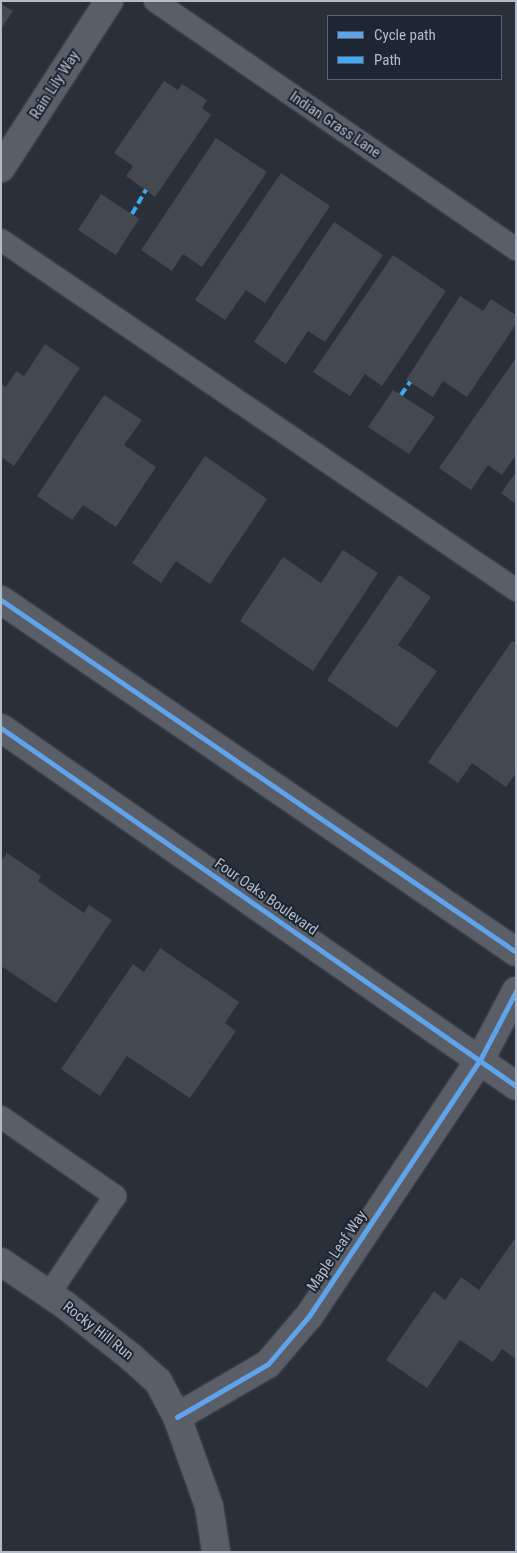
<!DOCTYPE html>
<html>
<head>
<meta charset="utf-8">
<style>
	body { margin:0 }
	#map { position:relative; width:517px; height:1553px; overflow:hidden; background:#2a3038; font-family:"Roboto Condensed",sans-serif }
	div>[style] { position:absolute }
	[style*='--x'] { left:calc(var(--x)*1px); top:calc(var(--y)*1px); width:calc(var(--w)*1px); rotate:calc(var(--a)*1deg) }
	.building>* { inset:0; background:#444950 }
	.roads { filter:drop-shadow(0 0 1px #484c53) drop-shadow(0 0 1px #484c53) }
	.service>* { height:22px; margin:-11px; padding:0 11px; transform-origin:11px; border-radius:11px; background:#5a5e66 }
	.minor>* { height:28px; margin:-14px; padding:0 14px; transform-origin:14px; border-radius:14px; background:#5a5e66 }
	.tertiary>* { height:28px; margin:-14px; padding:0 14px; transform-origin:14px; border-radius:14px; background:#5a5e66 }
	.quiet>* { height:4px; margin-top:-2px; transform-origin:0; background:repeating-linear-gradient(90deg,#3fa9f5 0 8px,transparent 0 12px) }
	.cycleway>* { height:5px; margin:-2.5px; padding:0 2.5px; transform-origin:2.5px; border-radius:2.5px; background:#60a3ed }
	span { translate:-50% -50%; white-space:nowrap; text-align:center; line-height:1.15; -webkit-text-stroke:4px #1d2633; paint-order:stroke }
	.street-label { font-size:15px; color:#b4bcc9 }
	.frame { position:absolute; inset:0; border:2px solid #b4bcc9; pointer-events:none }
	.legend { position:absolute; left:327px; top:15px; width:175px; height:65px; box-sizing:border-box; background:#1d2633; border:1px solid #59626f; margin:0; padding:6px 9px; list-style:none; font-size:15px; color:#b4bcc9 }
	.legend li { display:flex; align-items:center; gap:10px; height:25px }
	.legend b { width:25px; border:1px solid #59626f }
</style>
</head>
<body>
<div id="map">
	<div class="building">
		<div style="clip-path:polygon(1px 4px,13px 11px,1px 29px)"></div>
		<div style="clip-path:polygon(164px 81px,178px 90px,182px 84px,207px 100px,202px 108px,211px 115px,155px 197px,126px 176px,133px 166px,114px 153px)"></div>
		<div style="clip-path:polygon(216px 138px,267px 172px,202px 267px,183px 254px,172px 271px,141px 250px)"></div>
		<div style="clip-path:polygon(281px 173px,330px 206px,265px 303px,246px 290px,225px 320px,195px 300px)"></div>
		<div style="clip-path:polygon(101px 194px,139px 219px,116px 255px,78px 230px)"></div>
		<div style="clip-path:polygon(334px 222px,383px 255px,325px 342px,308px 331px,286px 364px,254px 342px)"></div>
		<div style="clip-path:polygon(393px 255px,446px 291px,382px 386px,365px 374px,350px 396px,313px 372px)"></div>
		<div style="clip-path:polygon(460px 296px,483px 311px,491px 299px,516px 315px,516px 324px,467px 397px,443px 381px,433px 397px,406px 380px)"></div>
		<div style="clip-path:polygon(45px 344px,80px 368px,14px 466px,1px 457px,1px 384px,6px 387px,16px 371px,24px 376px)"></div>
		<div style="clip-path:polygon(516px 358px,516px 455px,502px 475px,488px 465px,471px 490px,439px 468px)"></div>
		<div style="clip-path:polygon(393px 390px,435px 417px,409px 454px,368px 427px)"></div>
		<div style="clip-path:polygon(104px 395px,142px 420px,124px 445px,156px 467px,116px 527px,83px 505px,72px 520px,37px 496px)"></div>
		<div style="clip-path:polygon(205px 456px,267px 499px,210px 584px,176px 561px,161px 583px,132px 563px)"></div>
		<div style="clip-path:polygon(516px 472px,516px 504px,501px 493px)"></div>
		<div style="clip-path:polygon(343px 550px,378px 573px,313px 671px,240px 621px,283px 557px,321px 583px)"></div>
		<div style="clip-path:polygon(399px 575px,431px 597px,398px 645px,437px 671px,397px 728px,327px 680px)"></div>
		<div style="clip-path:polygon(512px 641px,516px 643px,516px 773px,506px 787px,472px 763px,458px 783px,428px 762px)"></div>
		<div style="clip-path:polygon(7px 853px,41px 876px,38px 881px,84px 913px,89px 905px,112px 920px,56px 1003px,1px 966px,1px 861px)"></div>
		<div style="clip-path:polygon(160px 948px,239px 1002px,225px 1023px,236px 1031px,190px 1098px,127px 1056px,100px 1096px,61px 1069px,133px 964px,144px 972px)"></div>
		<div style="clip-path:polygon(516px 1237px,516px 1359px,502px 1349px,493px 1362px,460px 1340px,427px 1388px,386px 1360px,434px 1291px,445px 1300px,461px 1277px,479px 1290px)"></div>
	</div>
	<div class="roads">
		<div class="service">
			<div style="--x:155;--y:1;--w:438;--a:34.5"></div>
			<div style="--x:1;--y:240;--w:623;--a:34.2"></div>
			<div style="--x:1;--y:1117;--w:139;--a:34.7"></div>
			<div style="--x:115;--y:1196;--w:118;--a:124"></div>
		</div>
		<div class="minor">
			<div style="--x:1;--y:168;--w:199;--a:-57.1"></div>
			<div style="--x:1;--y:1262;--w:77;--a:33.9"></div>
			<div style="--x:65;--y:1305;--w:84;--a:38.2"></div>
			<div style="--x:131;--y:1357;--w:36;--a:42"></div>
			<div style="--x:158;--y:1381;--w:41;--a:62.2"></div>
			<div style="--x:177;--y:1417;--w:95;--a:70.2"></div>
			<div style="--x:209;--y:1506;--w:47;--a:81.3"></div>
			<div style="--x:177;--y:1417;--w:105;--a:-30.2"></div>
			<div style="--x:268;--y:1364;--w:63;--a:-49.5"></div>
			<div style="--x:309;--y:1316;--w:308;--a:-56.3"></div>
			<div style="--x:480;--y:1060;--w:78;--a:-62.4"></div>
		</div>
		<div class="tertiary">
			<div style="--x:1;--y:600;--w:624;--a:34.35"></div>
			<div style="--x:1;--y:728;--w:627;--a:34.8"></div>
		</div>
	</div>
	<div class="quiet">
		<div style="--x:132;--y:214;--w:28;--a:-60"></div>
		<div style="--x:401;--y:395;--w:16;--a:-55"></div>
	</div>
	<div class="cycleway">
		<div style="--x:1;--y:600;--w:624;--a:34.35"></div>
		<div style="--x:1;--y:728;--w:627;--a:34.8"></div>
		<div style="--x:177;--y:1417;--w:105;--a:-30.2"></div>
		<div style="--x:268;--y:1364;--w:63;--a:-49.5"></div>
		<div style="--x:309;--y:1316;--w:308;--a:-56.3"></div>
		<div style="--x:480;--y:1060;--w:78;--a:-62.4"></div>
	</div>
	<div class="street-label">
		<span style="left:55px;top:85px;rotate:-57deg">Rain Lily Way</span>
		<span style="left:335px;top:125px;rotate:34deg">Indian Grass Lane</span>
		<span style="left:266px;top:897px;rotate:35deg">Four Oaks Boulevard</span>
		<span style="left:337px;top:1251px;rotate:-56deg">Maple Leaf Way</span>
		<span style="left:98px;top:1331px;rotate:38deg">Rocky Hill Run</span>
	</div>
	<div class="frame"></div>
	<ul class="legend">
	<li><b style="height:6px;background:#60a3ed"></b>Cycle path</li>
	<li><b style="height:6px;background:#3fa9f5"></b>Path</li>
	</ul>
</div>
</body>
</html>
